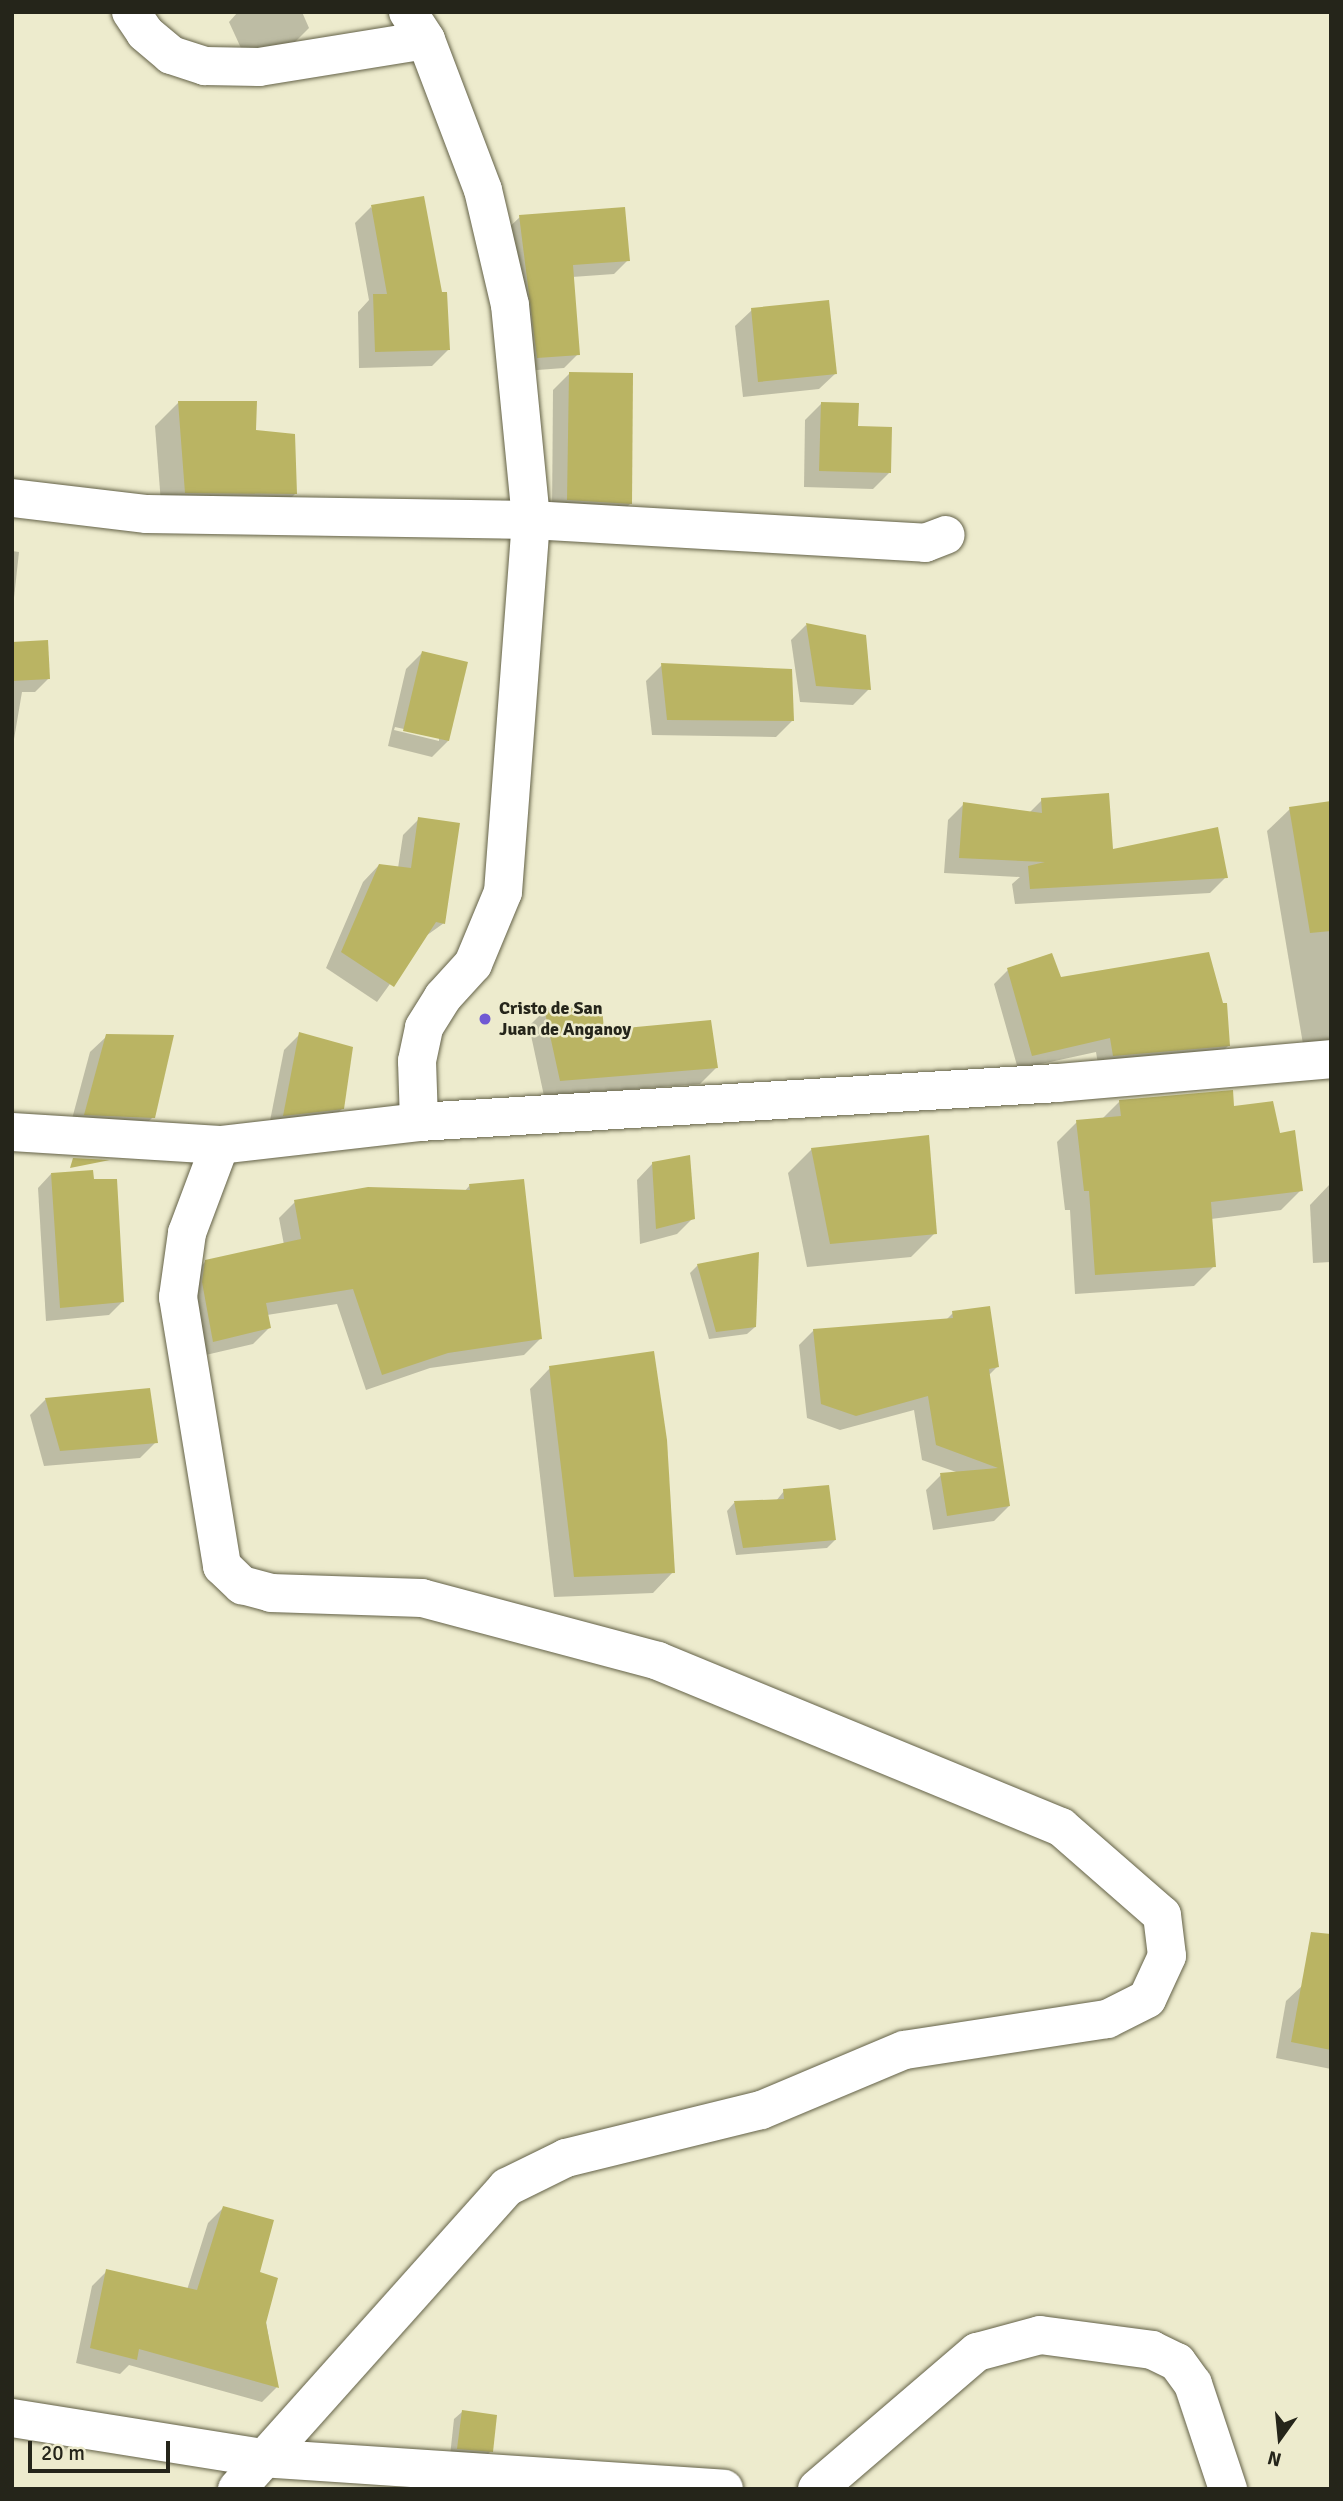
<!DOCTYPE html>
<html>
<head>
<meta charset="utf-8">
<style>
	body { margin:0 }
	#map { position:relative; width:1343px; height:2501px; overflow:hidden; background:#edebcd; font-family:Signika,sans-serif }
	div>[style] { position:absolute }
	[style*='--x'] { left:calc(var(--x)*1px); top:calc(var(--y)*1px); width:calc(var(--w)*1px); rotate:calc(var(--a)*1deg) }
	.shadow>* { inset:0; background:#0003 }
	.building>* { inset:0; background:#bab463 }
	.roads { filter:drop-shadow(0 0 2px #646248) drop-shadow(0 0 2px #646248) }
	.street>* { height:38px; margin:-19px; padding:0 19px; transform-origin:19px; border-radius:19px; background:#fff }
	.dots>* { width:19px; height:19px; translate:-50% -50%; box-sizing:border-box; border:4px solid #edebcd; border-radius:50% }
	span { translate:-50% -50%; white-space:nowrap; text-align:center; line-height:1.15; -webkit-text-stroke:5px #edebcd; paint-order:stroke }
	.poi-label { font-size:18px; color:#25251a; font-weight:700 }
	.left { translate:0 -50%; text-align:left }
	.frame { position:absolute; inset:0; border:14px solid #25251a; pointer-events:none }
	.north { position:absolute; left:1245px; top:2403px; width:70px; height:70px; -webkit-text-stroke:5px #edebcd; paint-order:stroke; rotate:195deg; font-size:19px; font-weight:700; line-height:28px; text-align:center; color:#25251a }
	.north::after { content:''; display:block; margin:auto; width:24px; height:32px; background:#25251a; clip-path:polygon(50% 0,100% 100%,50% 72%,0 100%) }
	.scale { position:absolute; left:28px; top:2441px; width:142px; height:32px; box-sizing:border-box; border:4px solid #25251a; border-top:0; padding-left:9px; font-size:21px; line-height:24px; white-space:nowrap; color:#25251a; -webkit-text-stroke:5px #edebcd; paint-order:stroke }
</style>
</head>
<body>
<div id="map">
	<div class="shadow">
		<div style="clip-path:polygon(238px 12px,302px 12px,309px 28px,293px 44px,246px 59px,229px 22px)"></div>
		<div style="clip-path:polygon(371px 207px,448px 350px,432px 366px,359px 368px,358px 312px,369px 300px,355px 223px)"></div>
		<div style="clip-path:polygon(520px 217px,628px 260px,614px 274px,572px 277px,578px 354px,564px 368px,524px 371px,506px 230px)"></div>
		<div style="clip-path:polygon(752px 310px,836px 373px,819px 389px,743px 397px,735px 326px)"></div>
		<div style="clip-path:polygon(569px 374px,631px 503px,615px 519px,552px 516px,553px 390px)"></div>
		<div style="clip-path:polygon(179px 402px,254px 432px,295px 494px,272px 517px,162px 516px,155px 426px)"></div>
		<div style="clip-path:polygon(822px 403px,857px 428px,889px 473px,873px 489px,804px 487px,805px 420px)"></div>
		<div style="clip-path:polygon(12px 551px,19px 552px,12px 616px)"></div>
		<div style="clip-path:polygon(806px 625px,869px 689px,853px 705px,800px 702px,791px 640px)"></div>
		<div style="clip-path:polygon(12px 644px,48px 679px,35px 692px,22px 692px,12px 751px)"></div>
		<div style="clip-path:polygon(evenodd,422px 653px,448px 741px,432px 757px,388px 746px,406px 669px,422px 653px,395px 727px,439px 737px,439px 741px,394px 730px,395px 727px)"></div>
		<div style="clip-path:polygon(662px 665px,792px 721px,776px 737px,652px 735px,646px 681px)"></div>
		<div style="clip-path:polygon(1042px 800px,1111px 851px,1226px 877px,1210px 893px,1015px 904px,1012px 884px,1020px 877px,944px 873px,948px 820px,964px 804px,1029px 813px)"></div>
		<div style="clip-path:polygon(1331px 802px,1331px 1046px,1304px 1050px,1267px 831px,1290px 809px)"></div>
		<div style="clip-path:polygon(419px 819px,444px 923px,423px 938px,377px 1002px,326px 968px,363px 882px,379px 865px,398px 868px,403px 835px)"></div>
		<div style="clip-path:polygon(1008px 970px,1060px 979px,1229px 1045px,1214px 1060px,1099px 1070px,1096px 1052px,1018px 1069px,994px 984px)"></div>
		<div style="clip-path:polygon(545px 1010px,603px 1032px,716px 1068px,700px 1084px,544px 1096px,529px 1026px)"></div>
		<div style="clip-path:polygon(300px 1034px,343px 1108px,326px 1124px,268px 1131px,284px 1050px)"></div>
		<div style="clip-path:polygon(107px 1036px,153px 1117px,137px 1133px,69px 1130px,90px 1052px)"></div>
		<div style="clip-path:polygon(1120px 1101px,1233px 1108px,1278px 1135px,1301px 1190px,1281px 1210px,1211px 1219px,1214px 1266px,1194px 1286px,1075px 1294px,1070px 1210px,1065px 1210px,1057px 1142px,1077px 1122px,1101px 1120px)"></div>
		<div style="clip-path:polygon(812px 1149px,935px 1233px,911px 1257px,807px 1267px,788px 1173px)"></div>
		<div style="clip-path:polygon(653px 1163px,693px 1218px,677px 1234px,640px 1244px,637px 1180px)"></div>
		<div style="clip-path:polygon(51px 1174px,123px 1301px,109px 1315px,46px 1321px,38px 1188px)"></div>
		<div style="clip-path:polygon(1331px 1183px,1331px 1262px,1313px 1263px,1310px 1205px)"></div>
		<div style="clip-path:polygon(470px 1185px,540px 1339px,524px 1355px,430px 1368px,366px 1390px,337px 1304px,267px 1315px,269px 1328px,253px 1344px,197px 1357px,190px 1277px,206px 1261px,284px 1245px,279px 1218px,295px 1202px,464px 1192px)"></div>
		<div style="clip-path:polygon(698px 1265px,755px 1327px,747px 1334px,709px 1339px,690px 1273px)"></div>
		<div style="clip-path:polygon(953px 1313px,997px 1367px,989px 1375px,1009px 1506px,994px 1521px,933px 1530px,926px 1490px,941px 1475px,959px 1473px,922px 1460px,914px 1410px,840px 1430px,807px 1418px,799px 1345px,814px 1330px,945px 1321px)"></div>
		<div style="clip-path:polygon(550px 1368px,673px 1572px,653px 1593px,554px 1597px,530px 1389px)"></div>
		<div style="clip-path:polygon(46px 1399px,156px 1442px,140px 1458px,44px 1466px,30px 1415px)"></div>
		<div style="clip-path:polygon(784px 1491px,835px 1540px,827px 1548px,736px 1555px,727px 1511px,734px 1503px,776px 1501px)"></div>
		<div style="clip-path:polygon(1303px 1985px,1331px 1990px,1331px 2069px,1276px 2058px,1286px 2001px)"></div>
		<div style="clip-path:polygon(223px 2208px,258px 2274px,277px 2387px,262px 2402px,129px 2365px,120px 2374px,76px 2363px,92px 2286px,107px 2271px,187px 2290px,208px 2223px)"></div>
		<div style="clip-path:polygon(462px 2412px,491px 2451px,483px 2459px,450px 2456px,454px 2419px)"></div>
	</div>
	<div class="building">
		<div style="clip-path:polygon(424px 196px,442px 292px,447px 292px,450px 350px,375px 352px,373px 294px,387px 294px,371px 205px)"></div>
		<div style="clip-path:polygon(625px 207px,630px 261px,573px 265px,580px 355px,537px 358px,519px 215px)"></div>
		<div style="clip-path:polygon(829px 300px,837px 374px,758px 382px,751px 308px)"></div>
		<div style="clip-path:polygon(569px 372px,633px 373px,632px 504px,567px 500px)"></div>
		<div style="clip-path:polygon(178px 401px,257px 401px,256px 430px,295px 434px,297px 494px,185px 493px)"></div>
		<div style="clip-path:polygon(821px 402px,859px 403px,858px 426px,892px 427px,891px 473px,819px 471px)"></div>
		<div style="clip-path:polygon(806px 623px,866px 635px,871px 690px,816px 686px)"></div>
		<div style="clip-path:polygon(48px 640px,50px 679px,12px 681px,12px 642px)"></div>
		<div style="clip-path:polygon(422px 651px,468px 662px,449px 741px,403px 731px)"></div>
		<div style="clip-path:polygon(661px 663px,792px 669px,794px 721px,667px 720px)"></div>
		<div style="clip-path:polygon(1109px 793px,1113px 849px,1218px 827px,1228px 878px,1030px 889px,1028px 866px,1045px 862px,959px 858px,963px 802px,1042px 813px,1041px 798px)"></div>
		<div style="clip-path:polygon(1331px 801px,1331px 931px,1310px 933px,1289px 807px)"></div>
		<div style="clip-path:polygon(418px 817px,460px 823px,445px 924px,436px 922px,394px 987px,341px 952px,379px 864px,411px 868px)"></div>
		<div style="clip-path:polygon(1209px 952px,1223px 1003px,1227px 1003px,1230px 1046px,1113px 1056px,1110px 1038px,1032px 1056px,1007px 968px,1052px 953px,1061px 977px)"></div>
		<div style="clip-path:polygon(602px 1007px,604px 1030px,711px 1020px,718px 1068px,560px 1081px,544px 1008px)"></div>
		<div style="clip-path:polygon(299px 1032px,353px 1047px,344px 1109px,283px 1116px)"></div>
		<div style="clip-path:polygon(106px 1034px,174px 1035px,155px 1118px,84px 1115px)"></div>
		<div style="clip-path:polygon(1233px 1090px,1234px 1106px,1273px 1101px,1280px 1133px,1295px 1130px,1303px 1191px,1211px 1202px,1216px 1267px,1095px 1275px,1089px 1191px,1084px 1191px,1076px 1120px,1121px 1116px,1119px 1100px)"></div>
		<div style="clip-path:polygon(929px 1135px,937px 1234px,830px 1244px,811px 1148px)"></div>
		<div style="clip-path:polygon(690px 1155px,695px 1219px,656px 1229px,652px 1162px)"></div>
		<div style="clip-path:polygon(73px 1158px,110px 1160px,70px 1168px)"></div>
		<div style="clip-path:polygon(93px 1170px,94px 1179px,117px 1179px,124px 1302px,60px 1308px,51px 1173px)"></div>
		<div style="clip-path:polygon(524px 1179px,542px 1339px,448px 1353px,382px 1375px,353px 1289px,266px 1303px,271px 1328px,213px 1342px,202px 1282px,205px 1260px,301px 1239px,294px 1200px,368px 1187px,470px 1190px,469px 1184px)"></div>
		<div style="clip-path:polygon(759px 1252px,756px 1327px,716px 1332px,697px 1264px)"></div>
		<div style="clip-path:polygon(990px 1306px,999px 1367px,989px 1369px,1010px 1506px,947px 1516px,940px 1473px,998px 1468px,936px 1445px,928px 1396px,856px 1416px,821px 1404px,813px 1329px,953px 1318px,952px 1311px)"></div>
		<div style="clip-path:polygon(654px 1351px,667px 1440px,675px 1573px,574px 1577px,549px 1366px)"></div>
		<div style="clip-path:polygon(150px 1388px,158px 1443px,60px 1451px,45px 1398px)"></div>
		<div style="clip-path:polygon(829px 1485px,836px 1540px,743px 1548px,734px 1501px,784px 1499px,783px 1489px)"></div>
		<div style="clip-path:polygon(1311px 1932px,1331px 1934px,1331px 2050px,1291px 2042px)"></div>
		<div style="clip-path:polygon(223px 2206px,274px 2220px,260px 2272px,278px 2278px,266px 2323px,279px 2388px,139px 2349px,137px 2360px,90px 2348px,106px 2269px,197px 2290px)"></div>
		<div style="clip-path:polygon(462px 2410px,497px 2415px,493px 2452px,457px 2449px)"></div>
	</div>
	<div class="roads">
		<div class="street">
			<div style="--x:131;--y:12;--w:25;--a:56"></div>
			<div style="--x:145;--y:33;--w:34;--a:40"></div>
			<div style="--x:171;--y:55;--w:36;--a:18"></div>
			<div style="--x:205;--y:66;--w:54;--a:1.1"></div>
			<div style="--x:259;--y:67;--w:169;--a:-9.2"></div>
			<div style="--x:408;--y:12;--w:33;--a:57"></div>
			<div style="--x:426;--y:40;--w:160;--a:69.2"></div>
			<div style="--x:483;--y:190;--w:118;--a:76.8"></div>
			<div style="--x:510;--y:305;--w:216;--a:84.4"></div>
			<div style="--x:531;--y:520;--w:373;--a:94.3"></div>
			<div style="--x:503;--y:892;--w:78;--a:112.6"></div>
			<div style="--x:473;--y:964;--w:45;--a:132.3"></div>
			<div style="--x:443;--y:997;--w:36;--a:122"></div>
			<div style="--x:424;--y:1028;--w:34;--a:102"></div>
			<div style="--x:417;--y:1061;--w:61;--a:88.1"></div>
			<div style="--x:12;--y:498;--w:136;--a:6.8"></div>
			<div style="--x:147;--y:514;--w:384;--a:0.9"></div>
			<div style="--x:531;--y:520;--w:395;--a:3.3"></div>
			<div style="--x:925;--y:543;--w:22;--a:-21"></div>
			<div style="--x:12;--y:1132;--w:208;--a:3.6"></div>
			<div style="--x:220;--y:1145;--w:200;--a:-6.6"></div>
			<div style="--x:419;--y:1122;--w:640;--a:-3.49"></div>
			<div style="--x:1058;--y:1083;--w:274;--a:-5"></div>
			<div style="--x:220;--y:1145;--w:94;--a:110.6"></div>
			<div style="--x:187;--y:1233;--w:65;--a:98"></div>
			<div style="--x:178;--y:1297;--w:273;--a:80.7"></div>
			<div style="--x:222;--y:1566;--w:28;--a:44"></div>
			<div style="--x:242;--y:1585;--w:30;--a:15"></div>
			<div style="--x:271;--y:1593;--w:151;--a:1.9"></div>
			<div style="--x:422;--y:1598;--w:244;--a:14.9"></div>
			<div style="--x:658;--y:1661;--w:436;--a:22.4"></div>
			<div style="--x:1061;--y:1827;--w:134;--a:41.1"></div>
			<div style="--x:1162;--y:1915;--w:41;--a:83"></div>
			<div style="--x:1167;--y:1956;--w:47;--a:114.9"></div>
			<div style="--x:1147;--y:1999;--w:45;--a:153.4"></div>
			<div style="--x:1107;--y:2019;--w:205;--a:171.3"></div>
			<div style="--x:904;--y:2050;--w:155;--a:157.2"></div>
			<div style="--x:761;--y:2110;--w:201;--a:166.2"></div>
			<div style="--x:566;--y:2158;--w:66;--a:153.8"></div>
			<div style="--x:507;--y:2187;--w:405;--a:131.8"></div>
			<div style="--x:12;--y:2418;--w:252;--a:9.1"></div>
			<div style="--x:261;--y:2458;--w:464;--a:3.8"></div>
			<div style="--x:817;--y:2489;--w:211;--a:-40.6"></div>
			<div style="--x:977;--y:2352;--w:65;--a:-15.1"></div>
			<div style="--x:1040;--y:2335;--w:113;--a:7.6"></div>
			<div style="--x:1152;--y:2350;--w:28;--a:26"></div>
			<div style="--x:1177;--y:2362;--w:27;--a:54"></div>
			<div style="--x:1193;--y:2384;--w:111;--a:71.6"></div>
		</div>
	</div>
	<div class="dots">
		<div style="left:485px;top:1019px;background:#7059d3"></div>
	</div>
	<div class="poi-label">
		<span class="left" style="left:499px;top:1019px">Cristo de San<br>Juan de Anganoy</span>
	</div>
	<div class="frame"></div>
	<div class="north">N</div>
	<div class="scale">20 m</div>
</div>
</body>
</html>
